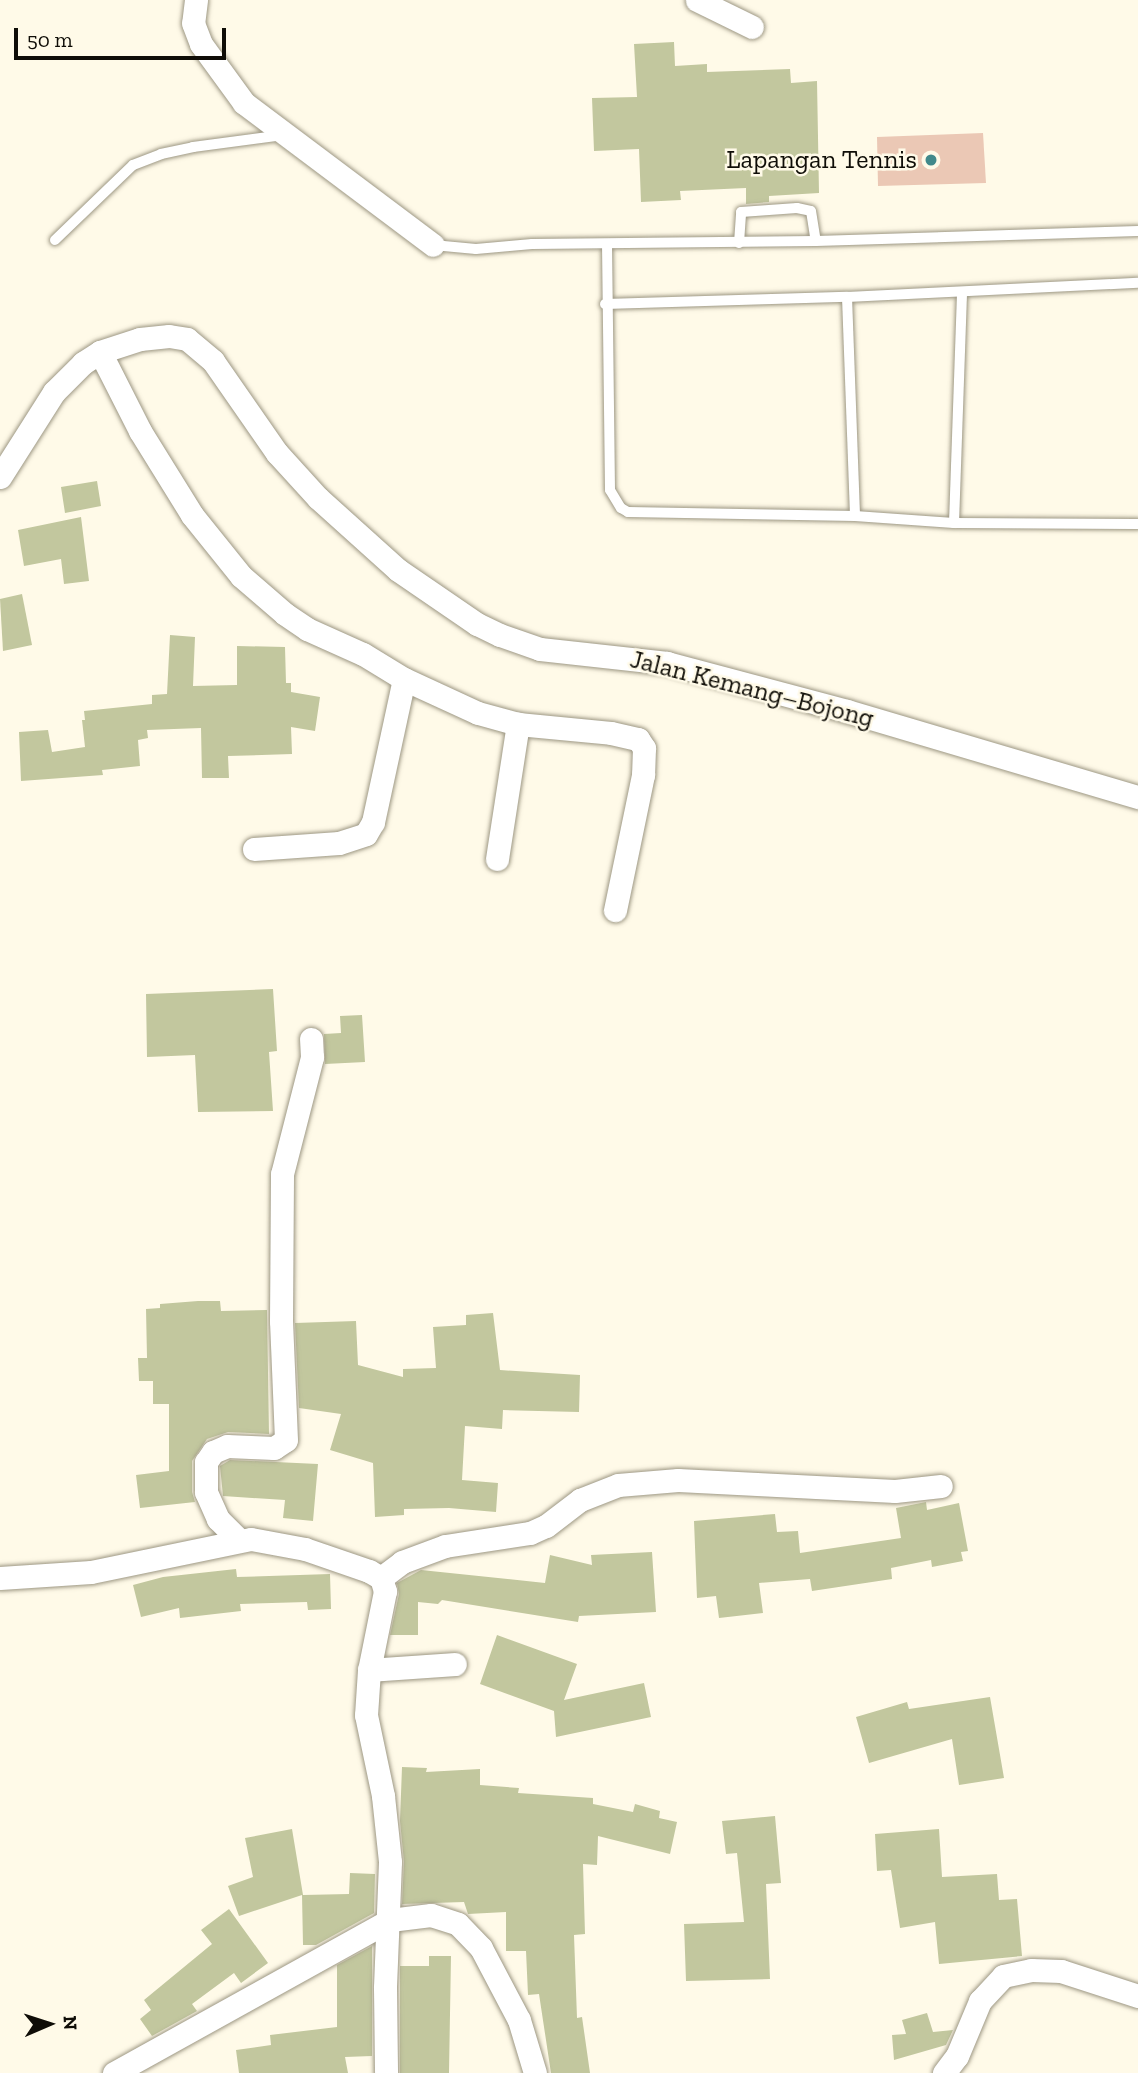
<!DOCTYPE html>
<html>
<head>
<meta charset="utf-8">
<style>
	body { margin:0 }
	#map { position:relative; width:1138px; height:2073px; overflow:hidden; background:#fffae8; font-family:"Zilla Slab",serif }
	div>[style] { position:absolute }
	[style*='--x'] { left:calc(var(--x)*1px); top:calc(var(--y)*1px); width:calc(var(--w)*1px); rotate:calc(var(--a)*1deg) }
	.green>* { inset:0; background:#ebc8b5 }
	.building>* { inset:0; background:#c2c79e }
	.roads { filter:drop-shadow(0 0 2px #9d9783) drop-shadow(0 0 2px #9d9783) }
	.service>* { height:10px; margin:-5px; padding:0 5px; transform-origin:5px; border-radius:5px; background:#fff }
	.minor>* { height:23px; margin:-11.5px; padding:0 11.5px; transform-origin:11.5px; border-radius:11.5px; background:#fff }
	.dots>* { width:19px; height:19px; translate:-50% -50%; box-sizing:border-box; border:4px solid #fffae8; border-radius:50% }
	span { translate:-50% -50%; white-space:nowrap; text-align:center; line-height:1.15; -webkit-text-stroke:5px #fffae8; paint-order:stroke }
	.poi-label { font-size:26px; color:#0f0d07 }
	.right { translate:-100% -50%; text-align:right }
	.street-label { font-size:26px; color:#0f0d07 }
	.north { position:absolute; left:14px; top:1989px; width:70px; height:70px; -webkit-text-stroke:5px #fffae8; paint-order:stroke; rotate:87deg; font-size:19px; font-weight:700; line-height:28px; text-align:center; color:#0f0d07 }
	.north::after { content:''; display:block; margin:auto; width:24px; height:32px; background:#0f0d07; clip-path:polygon(50% 0,100% 100%,50% 72%,0 100%) }
	.scale { position:absolute; left:14px; top:28px; width:212px; height:32px; box-sizing:border-box; border:4px solid #0f0d07; border-top:0; padding-left:9px; font-size:21px; line-height:24px; white-space:nowrap; color:#0f0d07; -webkit-text-stroke:5px #fffae8; paint-order:stroke }
</style>
</head>
<body>
<div id="map">
	<div class="green">
		<div style="clip-path:polygon(983px 133px,986px 183px,878px 186px,877px 137px)"></div>
	</div>
	<div class="building">
		<div style="clip-path:polygon(674px 42px,675px 66px,707px 64px,707px 72px,790px 69px,791px 83px,817px 81px,819px 193px,769px 196px,769px 202px,746px 204px,746px 188px,680px 191px,681px 200px,641px 202px,639px 149px,594px 151px,592px 98px,637px 97px,634px 44px)"></div>
		<div style="clip-path:polygon(97px 481px,101px 506px,65px 513px,61px 487px)"></div>
		<div style="clip-path:polygon(81px 517px,89px 581px,64px 584px,61px 559px,24px 566px,18px 530px)"></div>
		<div style="clip-path:polygon(22px 594px,32px 645px,3px 651px,0 599px)"></div>
		<div style="clip-path:polygon(170px 635px,195px 637px,193px 686px,237px 685px,237px 646px,285px 647px,286px 683px,291px 683px,291px 692px,320px 697px,315px 731px,291px 727px,292px 754px,228px 756px,229px 778px,202px 778px,201px 728px,147px 730px,148px 738px,138px 740px,140px 766px,102px 770px,103px 775px,21px 781px,19px 732px,48px 730px,52px 752px,85px 747px,82px 720px,85px 720px,84px 711px,152px 704px,152px 695px,167px 694px)"></div>
		<div style="clip-path:polygon(273px 989px,277px 1051px,269px 1052px,273px 1111px,198px 1112px,195px 1055px,147px 1057px,146px 994px)"></div>
		<div style="clip-path:polygon(362px 1015px,365px 1062px,325px 1064px,324px 1034px,341px 1033px,340px 1016px)"></div>
		<div style="clip-path:polygon(198px 1301px,220px 1301px,221px 1311px,267px 1310px,269px 1434px,228px 1432px,207px 1439px,192px 1461px,192px 1492px,195px 1502px,140px 1508px,136px 1475px,169px 1471px,169px 1404px,153px 1404px,153px 1381px,139px 1381px,138px 1358px,147px 1358px,146px 1309px,160px 1308px,160px 1304px)"></div>
		<div style="clip-path:polygon(493px 1313px,500px 1370px,580px 1375px,579px 1412px,503px 1410px,502px 1429px,465px 1426px,462px 1480px,498px 1483px,496px 1512px,449px 1508px,404px 1509px,404px 1515px,375px 1517px,373px 1463px,330px 1450px,341px 1414px,299px 1408px,295px 1323px,356px 1321px,358px 1365px,403px 1377px,403px 1369px,436px 1368px,433px 1327px,466px 1325px,466px 1315px)"></div>
		<div style="clip-path:polygon(230px 1460px,318px 1464px,313px 1521px,283px 1518px,285px 1500px,223px 1496px,220px 1466px)"></div>
		<div style="clip-path:polygon(926px 1502px,927px 1510px,959px 1503px,968px 1551px,961px 1552px,963px 1561px,932px 1567px,931px 1560px,891px 1568px,892px 1579px,812px 1591px,810px 1579px,759px 1583px,763px 1613px,719px 1618px,716px 1596px,697px 1598px,694px 1521px,775px 1514px,777px 1532px,798px 1531px,800px 1553px,901px 1538px,896px 1508px)"></div>
		<div style="clip-path:polygon(652px 1552px,656px 1612px,579px 1616px,578px 1622px,442px 1600px,438px 1604px,418px 1602px,418px 1635px,390px 1635px,399px 1594px,397px 1583px,421px 1570px,545px 1583px,550px 1555px,592px 1565px,591px 1555px)"></div>
		<div style="clip-path:polygon(236px 1569px,237px 1577px,330px 1574px,331px 1609px,308px 1610px,307px 1602px,240px 1604px,241px 1611px,180px 1618px,179px 1608px,141px 1617px,133px 1585px,163px 1577px)"></div>
		<div style="clip-path:polygon(497px 1635px,577px 1664px,564px 1700px,644px 1683px,651px 1717px,556px 1737px,554px 1711px,480px 1684px)"></div>
		<div style="clip-path:polygon(990px 1697px,1004px 1778px,959px 1785px,952px 1739px,869px 1763px,856px 1717px,907px 1702px,909px 1709px)"></div>
		<div style="clip-path:polygon(402px 1767px,427px 1768px,426px 1772px,480px 1769px,480px 1785px,519px 1788px,518px 1793px,593px 1798px,593px 1804px,633px 1812px,635px 1804px,660px 1811px,659px 1818px,677px 1822px,670px 1854px,598px 1836px,597px 1865px,583px 1864px,585px 1934px,574px 1935px,577px 2018px,582px 2017px,590px 2073px,551px 2073px,539px 1994px,528px 1995px,526px 1951px,506px 1951px,506px 1912px,468px 1914px,464px 1902px,402px 1904px,404px 1862px,400px 1821px)"></div>
		<div style="clip-path:polygon(775px 1816px,781px 1883px,766px 1884px,770px 1979px,686px 1981px,684px 1924px,744px 1922px,737px 1853px,726px 1854px,722px 1821px)"></div>
		<div style="clip-path:polygon(292px 1829px,303px 1895px,349px 1894px,350px 1873px,375px 1874px,374px 1913px,316px 1945px,303px 1945px,302px 1895px,239px 1916px,228px 1886px,253px 1877px,245px 1838px)"></div>
		<div style="clip-path:polygon(939px 1829px,942px 1877px,997px 1874px,999px 1900px,1017px 1899px,1022px 1956px,939px 1964px,935px 1922px,900px 1928px,891px 1870px,877px 1871px,875px 1834px)"></div>
		<div style="clip-path:polygon(229px 1909px,268px 1963px,241px 1983px,234px 1973px,192px 2004px,197px 2011px,152px 2036px,140px 2019px,151px 2010px,144px 2000px,212px 1944px,201px 1930px)"></div>
		<div style="clip-path:polygon(372px 1946px,372px 2056px,345px 2057px,348px 2073px,239px 2073px,236px 2050px,271px 2045px,270px 2035px,337px 2027px,337px 1965px)"></div>
		<div style="clip-path:polygon(429px 1956px,451px 1956px,449px 2073px,400px 2073px,400px 1966px,429px 1966px)"></div>
		<div style="clip-path:polygon(927px 2013px,933px 2032px,953px 2030px,946px 2045px,894px 2060px,892px 2035px,906px 2034px,902px 2020px)"></div>
	</div>
	<div class="roads">
		<div class="service">
			<div style="--x:55;--y:240;--w:108;--a:-43.9"></div>
			<div style="--x:133;--y:165;--w:30;--a:-21"></div>
			<div style="--x:161;--y:154;--w:33;--a:-12"></div>
			<div style="--x:193;--y:147;--w:91;--a:-7.6"></div>
			<div style="--x:739;--y:243;--w:31;--a:-86"></div>
			<div style="--x:741;--y:212;--w:56;--a:-4.1"></div>
			<div style="--x:797;--y:208;--w:14;--a:12"></div>
			<div style="--x:811;--y:211;--w:30;--a:81"></div>
			<div style="--x:607;--y:244;--w:246;--a:89.3"></div>
			<div style="--x:610;--y:490;--w:21;--a:59"></div>
			<div style="--x:621;--y:508;--w:8;--a:30"></div>
			<div style="--x:628;--y:512;--w:227;--a:1"></div>
			<div style="--x:855;--y:516;--w:99;--a:4"></div>
			<div style="--x:954;--y:523;--w:184;--a:0.3"></div>
			<div style="--x:433;--y:245;--w:43;--a:5.3"></div>
			<div style="--x:476;--y:249;--w:56;--a:-5.1"></div>
			<div style="--x:532;--y:244;--w:284;--a:-0.6"></div>
			<div style="--x:816;--y:241;--w:322;--a:-1.8"></div>
			<div style="--x:847;--y:297;--w:219;--a:87.9"></div>
			<div style="--x:605;--y:304;--w:242;--a:-1.7"></div>
			<div style="--x:847;--y:297;--w:291;--a:-2.8"></div>
			<div style="--x:954;--y:523;--w:230;--a:-88"></div>
		</div>
		<div class="minor">
			<div style="--x:196;--y:0;--w:23;--a:97"></div>
			<div style="--x:193;--y:23;--w:22;--a:69"></div>
			<div style="--x:201;--y:44;--w:73;--a:53.9"></div>
			<div style="--x:244;--y:103;--w:236;--a:36.9"></div>
			<div style="--x:697;--y:0;--w:61;--a:26.1"></div>
			<div style="--x:100;--y:352;--w:89;--a:63.1"></div>
			<div style="--x:140;--y:431;--w:99;--a:58.2"></div>
			<div style="--x:192;--y:515;--w:78;--a:51.2"></div>
			<div style="--x:241;--y:576;--w:58;--a:40.8"></div>
			<div style="--x:285;--y:614;--w:27;--a:34"></div>
			<div style="--x:307;--y:629;--w:61;--a:24.1"></div>
			<div style="--x:363;--y:654;--w:48;--a:31.4"></div>
			<div style="--x:404;--y:679;--w:81;--a:24.7"></div>
			<div style="--x:478;--y:713;--w:41;--a:15.4"></div>
			<div style="--x:518;--y:724;--w:93;--a:5.5"></div>
			<div style="--x:611;--y:733;--w:28;--a:13"></div>
			<div style="--x:638;--y:739;--w:11;--a:56"></div>
			<div style="--x:644;--y:748;--w:27;--a:92"></div>
			<div style="--x:643;--y:775;--w:138;--a:101.7"></div>
			<div style="--x:0;--y:477;--w:101;--a:-57.6"></div>
			<div style="--x:54;--y:392;--w:41;--a:-45"></div>
			<div style="--x:83;--y:363;--w:20;--a:-33"></div>
			<div style="--x:100;--y:352;--w:42;--a:-18"></div>
			<div style="--x:140;--y:339;--w:29;--a:-6"></div>
			<div style="--x:169;--y:336;--w:18;--a:9"></div>
			<div style="--x:187;--y:339;--w:34;--a:40"></div>
			<div style="--x:213;--y:361;--w:112;--a:55.2"></div>
			<div style="--x:277;--y:453;--w:61;--a:47.7"></div>
			<div style="--x:318;--y:498;--w:108;--a:42"></div>
			<div style="--x:398;--y:570;--w:96;--a:34.4"></div>
			<div style="--x:477;--y:624;--w:25;--a:26"></div>
			<div style="--x:500;--y:635;--w:42;--a:19.3"></div>
			<div style="--x:540;--y:649;--w:128;--a:6.3"></div>
			<div style="--x:667;--y:663;--w:186;--a:14.9"></div>
			<div style="--x:847;--y:711;--w:303;--a:16.5"></div>
			<div style="--x:254;--y:849;--w:85;--a:-4"></div>
			<div style="--x:339;--y:843;--w:28;--a:-18"></div>
			<div style="--x:366;--y:834;--w:14;--a:-60"></div>
			<div style="--x:373;--y:822;--w:146;--a:-77.8"></div>
			<div style="--x:497;--y:859;--w:137;--a:-81.2"></div>
			<div style="--x:239;--y:1540;--w:30;--a:-135"></div>
			<div style="--x:218;--y:1519;--w:30;--a:-114"></div>
			<div style="--x:206;--y:1492;--w:30;--a:-90"></div>
			<div style="--x:206;--y:1462;--w:12;--a:-55"></div>
			<div style="--x:213;--y:1452;--w:15;--a:-23"></div>
			<div style="--x:227;--y:1446;--w:47;--a:2.4"></div>
			<div style="--x:274;--y:1448;--w:14;--a:-34"></div>
			<div style="--x:286;--y:1440;--w:119;--a:-92.4"></div>
			<div style="--x:281;--y:1321;--w:147;--a:-89.6"></div>
			<div style="--x:282;--y:1174;--w:121;--a:-75.6"></div>
			<div style="--x:312;--y:1057;--w:18;--a:-93"></div>
			<div style="--x:0;--y:1578;--w:91;--a:-3.8"></div>
			<div style="--x:91;--y:1572;--w:163;--a:-11.7"></div>
			<div style="--x:251;--y:1539;--w:55;--a:10.5"></div>
			<div style="--x:305;--y:1549;--w:68;--a:19"></div>
			<div style="--x:369;--y:1571;--w:14;--a:30"></div>
			<div style="--x:381;--y:1578;--w:14;--a:73"></div>
			<div style="--x:385;--y:1591;--w:81;--a:101.4"></div>
			<div style="--x:369;--y:1670;--w:45;--a:93.8"></div>
			<div style="--x:366;--y:1715;--w:83;--a:78.1"></div>
			<div style="--x:383;--y:1796;--w:66;--a:83.9"></div>
			<div style="--x:390;--y:1862;--w:126;--a:92.3"></div>
			<div style="--x:385;--y:1988;--w:85;--a:89.3"></div>
			<div style="--x:381;--y:1578;--w:26;--a:-37"></div>
			<div style="--x:402;--y:1562;--w:46;--a:-20.4"></div>
			<div style="--x:445;--y:1546;--w:86;--a:-8.7"></div>
			<div style="--x:530;--y:1533;--w:17;--a:-24"></div>
			<div style="--x:546;--y:1526;--w:43;--a:-37.4"></div>
			<div style="--x:580;--y:1500;--w:41;--a:-21.5"></div>
			<div style="--x:618;--y:1485;--w:60;--a:-4.8"></div>
			<div style="--x:678;--y:1480;--w:217;--a:2.9"></div>
			<div style="--x:895;--y:1491;--w:46;--a:-6.2"></div>
			<div style="--x:369;--y:1670;--w:86;--a:-4"></div>
			<div style="--x:114;--y:2073;--w:316;--a:-29"></div>
			<div style="--x:390;--y:1920;--w:41;--a:-7"></div>
			<div style="--x:431;--y:1915;--w:28;--a:18"></div>
			<div style="--x:458;--y:1924;--w:33;--a:46"></div>
			<div style="--x:481;--y:1948;--w:81;--a:62.2"></div>
			<div style="--x:519;--y:2020;--w:55;--a:73.2"></div>
			<div style="--x:944;--y:2073;--w:21;--a:-53"></div>
			<div style="--x:957;--y:2056;--w:60;--a:-67.3"></div>
			<div style="--x:980;--y:2001;--w:34;--a:-47"></div>
			<div style="--x:1003;--y:1976;--w:29;--a:-12"></div>
			<div style="--x:1031;--y:1970;--w:30;--a:2"></div>
			<div style="--x:1061;--y:1971;--w:81;--a:18"></div>
		</div>
	</div>
	<div class="dots">
		<div style="left:931px;top:160px;background:#41898b"></div>
	</div>
	<div class="poi-label">
		<span class="right" style="left:917px;top:160px">Lapangan Tennis</span>
	</div>
	<div class="street-label">
		<span style="left:752px;top:689px;rotate:14deg">Jalan Kemang–Bojong</span>
	</div>
	<div class="north">N</div>
	<div class="scale">50 m</div>
</div>
</body>
</html>
